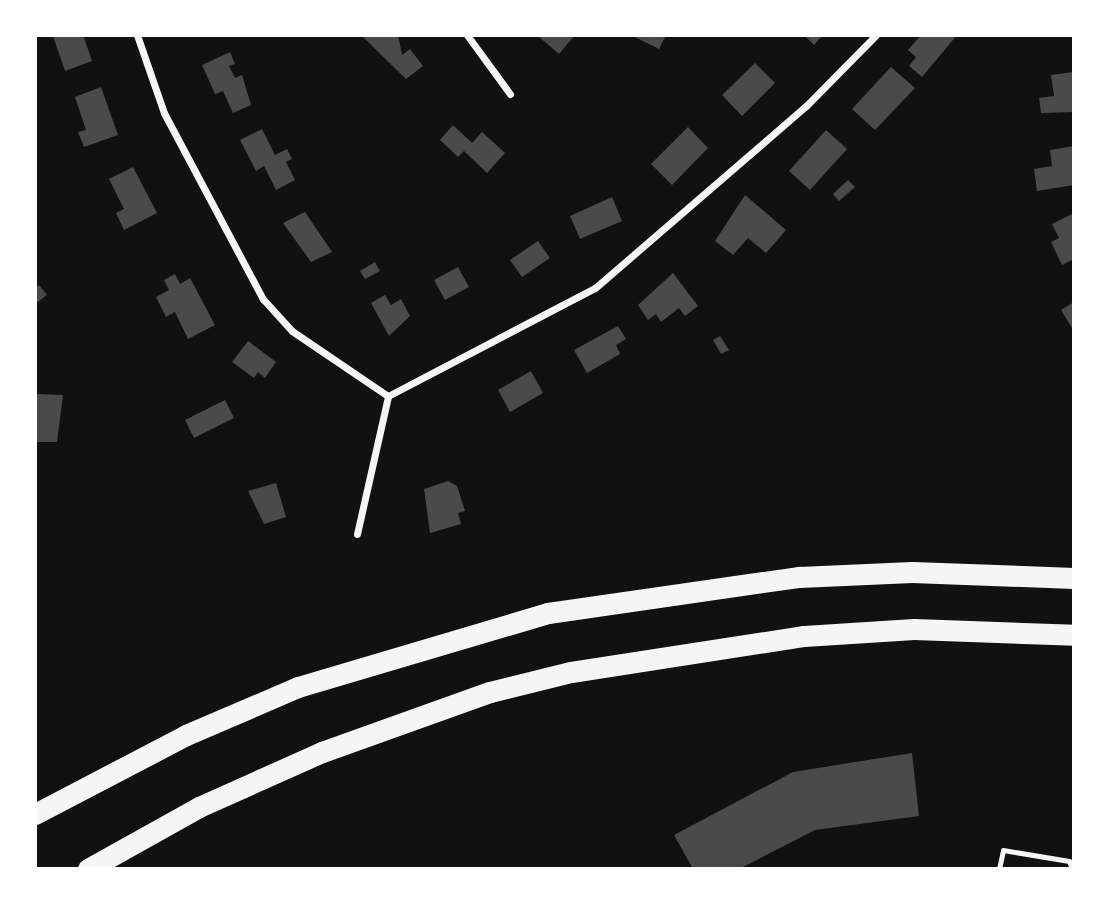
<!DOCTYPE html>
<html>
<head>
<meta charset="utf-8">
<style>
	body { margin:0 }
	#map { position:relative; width:1109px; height:904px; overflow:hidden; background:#111; font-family:Arial,sans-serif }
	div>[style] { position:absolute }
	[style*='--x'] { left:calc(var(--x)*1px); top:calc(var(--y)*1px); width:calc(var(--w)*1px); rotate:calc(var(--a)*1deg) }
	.building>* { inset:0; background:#4a4a4a }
	.service>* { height:5px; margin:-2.5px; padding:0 2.5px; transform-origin:2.5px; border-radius:2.5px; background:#f5f5f5 }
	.minor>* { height:7px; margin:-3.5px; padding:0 3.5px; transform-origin:3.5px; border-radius:3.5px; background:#f5f5f5 }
	.motorway>* { height:21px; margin:-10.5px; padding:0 10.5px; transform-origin:10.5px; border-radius:10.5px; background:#f5f5f5 }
	span { translate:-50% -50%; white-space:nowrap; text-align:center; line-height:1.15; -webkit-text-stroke:6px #fff; paint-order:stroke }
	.frame { position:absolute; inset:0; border:37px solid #fff; pointer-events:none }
</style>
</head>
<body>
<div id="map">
	<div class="building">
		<div style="clip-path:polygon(46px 35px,83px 35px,92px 61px,65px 71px,53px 36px)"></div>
		<div style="clip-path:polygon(361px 35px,398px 35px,402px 55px,410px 49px,423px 66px,406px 79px)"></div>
		<div style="clip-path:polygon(537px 35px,575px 35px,559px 54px)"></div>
		<div style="clip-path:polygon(631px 35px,666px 35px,659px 49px)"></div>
		<div style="clip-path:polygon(804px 35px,823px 35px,814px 45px)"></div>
		<div style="clip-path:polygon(921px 35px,957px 35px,922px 77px,909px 66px,916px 57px,908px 50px)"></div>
		<div style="clip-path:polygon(230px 52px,235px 64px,229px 66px,235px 78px,242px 75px,251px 105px,233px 113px,223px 91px,215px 94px,202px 65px)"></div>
		<div style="clip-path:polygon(755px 63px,775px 83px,742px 116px,722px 95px)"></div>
		<div style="clip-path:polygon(891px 67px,915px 88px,875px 130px,852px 109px)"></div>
		<div style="clip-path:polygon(1073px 72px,1074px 112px,1041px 113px,1039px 98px,1054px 96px,1051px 75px)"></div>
		<div style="clip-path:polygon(101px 87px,118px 135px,84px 147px,78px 132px,86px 130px,75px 97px)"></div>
		<div style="clip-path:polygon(453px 125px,472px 143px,482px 132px,505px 153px,487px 173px,464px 151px,458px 157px,440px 140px)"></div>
		<div style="clip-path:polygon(688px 127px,708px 148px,672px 185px,651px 164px)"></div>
		<div style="clip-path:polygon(262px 129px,275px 155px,287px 149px,292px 159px,286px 162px,295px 180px,276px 190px,264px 166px,256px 171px,240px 140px)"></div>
		<div style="clip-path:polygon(826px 130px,847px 149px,810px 190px,789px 171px)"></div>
		<div style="clip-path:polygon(1074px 146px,1074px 185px,1037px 191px,1034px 169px,1052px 166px,1050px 150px)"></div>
		<div style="clip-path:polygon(133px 167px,157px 213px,124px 230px,116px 213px,124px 209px,109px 179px)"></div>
		<div style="clip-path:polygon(848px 180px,855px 187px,839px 201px,833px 194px)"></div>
		<div style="clip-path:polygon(745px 195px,786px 230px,766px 253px,748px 238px,733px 255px,715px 241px)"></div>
		<div style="clip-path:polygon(612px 197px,622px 221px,580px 239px,570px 216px)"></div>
		<div style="clip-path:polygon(305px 212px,332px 252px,311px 262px,283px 223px)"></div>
		<div style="clip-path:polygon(1074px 213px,1074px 259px,1062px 265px,1051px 242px,1059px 238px,1052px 224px)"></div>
		<div style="clip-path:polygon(538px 241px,550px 258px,522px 277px,510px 260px)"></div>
		<div style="clip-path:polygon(375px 262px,380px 271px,365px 279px,360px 271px)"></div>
		<div style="clip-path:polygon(458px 267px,469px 287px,445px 300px,434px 280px)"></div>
		<div style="clip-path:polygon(673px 273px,698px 306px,685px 316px,679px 308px,661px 322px,656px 314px,648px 320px,638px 305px)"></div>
		<div style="clip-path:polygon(175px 274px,180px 284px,190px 278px,215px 325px,188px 339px,175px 312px,166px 317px,156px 297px,169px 290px,164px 280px)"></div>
		<div style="clip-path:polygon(39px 285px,47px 295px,35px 304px,35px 288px)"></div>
		<div style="clip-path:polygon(385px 295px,391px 305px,401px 299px,410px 316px,389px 336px,371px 303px)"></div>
		<div style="clip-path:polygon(1074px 302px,1074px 327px,1072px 328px,1061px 310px)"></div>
		<div style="clip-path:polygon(618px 326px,626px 339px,616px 345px,620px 354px,587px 373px,574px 350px)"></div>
		<div style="clip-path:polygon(720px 336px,729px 350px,721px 354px,713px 340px)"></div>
		<div style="clip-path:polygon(248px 341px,276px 362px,265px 378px,258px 372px,254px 378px,232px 362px)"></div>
		<div style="clip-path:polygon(531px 371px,543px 393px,510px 412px,498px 390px)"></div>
		<div style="clip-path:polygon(37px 394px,63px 395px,57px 442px,36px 442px)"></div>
		<div style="clip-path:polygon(225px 400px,234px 418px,194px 438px,185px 420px)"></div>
		<div style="clip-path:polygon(448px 481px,457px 486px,465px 511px,458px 513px,461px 524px,430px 533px,424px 489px)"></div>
		<div style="clip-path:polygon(276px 483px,286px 517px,264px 524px,248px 491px)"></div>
		<div style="clip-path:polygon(912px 753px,919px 816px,815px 830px,739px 869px,693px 869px,674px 835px,793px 772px)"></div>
	</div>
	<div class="service">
		<div style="--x:999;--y:869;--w:19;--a:-78"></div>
		<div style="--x:1003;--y:850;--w:67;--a:9.5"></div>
		<div style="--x:1069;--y:861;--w:9;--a:69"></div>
	</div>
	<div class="minor">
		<div style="--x:137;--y:35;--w:83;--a:70.9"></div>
		<div style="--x:164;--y:113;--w:211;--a:62"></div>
		<div style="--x:263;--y:299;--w:43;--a:47.8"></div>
		<div style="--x:292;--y:331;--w:116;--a:34.1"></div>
		<div style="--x:467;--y:35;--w:73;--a:53.9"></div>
		<div style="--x:357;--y:534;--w:141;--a:-77.3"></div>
		<div style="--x:388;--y:396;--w:233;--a:-27.6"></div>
		<div style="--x:595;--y:288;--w:279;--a:-40.8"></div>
		<div style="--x:806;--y:106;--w:100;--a:-45.4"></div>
	</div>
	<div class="motorway">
		<div style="--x:35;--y:814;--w:170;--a:-27.6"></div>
		<div style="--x:186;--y:735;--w:122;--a:-23.2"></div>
		<div style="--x:298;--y:687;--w:261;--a:-16.5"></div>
		<div style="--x:548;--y:613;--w:254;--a:-8.2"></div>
		<div style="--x:799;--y:577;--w:113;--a:-2.5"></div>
		<div style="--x:912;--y:572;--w:162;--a:2.1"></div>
		<div style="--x:88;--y:869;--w:127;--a:-29.2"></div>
		<div style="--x:199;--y:807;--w:135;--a:-24.1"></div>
		<div style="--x:322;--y:752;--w:178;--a:-19.7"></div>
		<div style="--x:490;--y:692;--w:83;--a:-13.9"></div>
		<div style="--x:571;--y:672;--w:236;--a:-8.8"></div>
		<div style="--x:804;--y:636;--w:110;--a:-3.6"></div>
		<div style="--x:914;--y:629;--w:160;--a:2.1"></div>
	</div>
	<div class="frame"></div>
</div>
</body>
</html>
